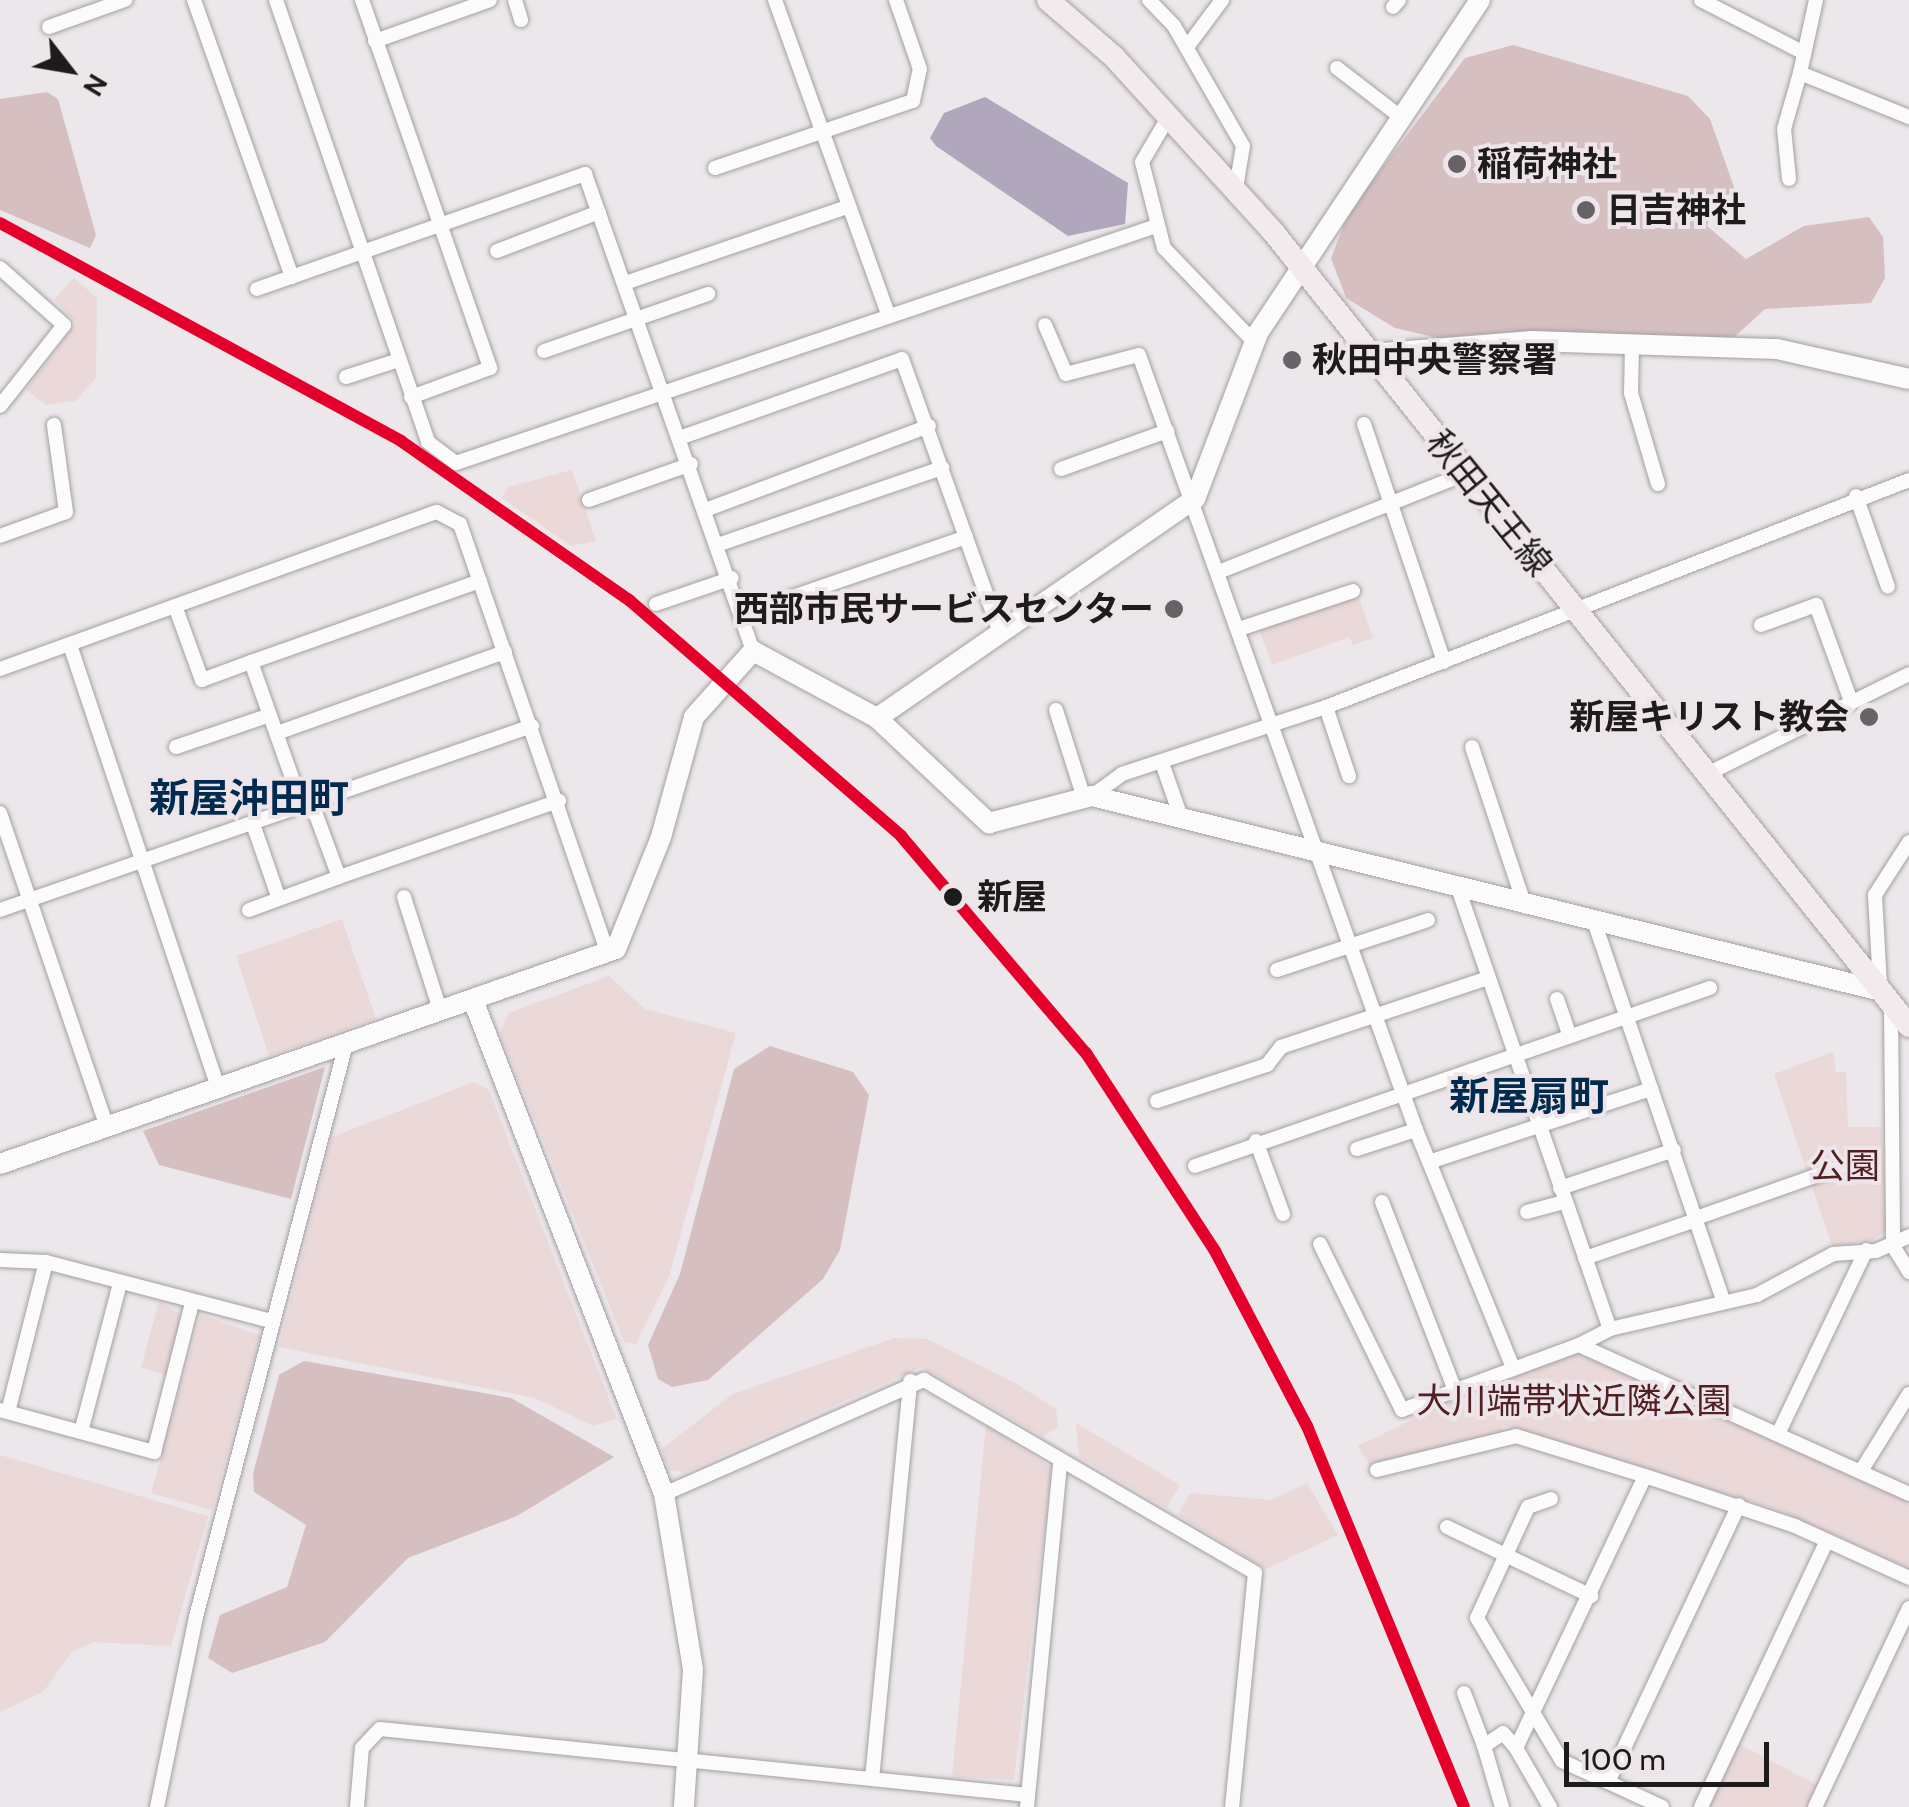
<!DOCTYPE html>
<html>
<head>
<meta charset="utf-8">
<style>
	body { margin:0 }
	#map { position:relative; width:1909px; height:1807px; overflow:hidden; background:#ece7ea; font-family:Cabin,"Noto Sans JP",sans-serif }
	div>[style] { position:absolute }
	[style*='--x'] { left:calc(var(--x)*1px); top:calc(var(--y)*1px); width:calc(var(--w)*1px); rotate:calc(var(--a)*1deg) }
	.green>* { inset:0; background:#ebd9da }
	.forest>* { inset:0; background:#d6bfc1 }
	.water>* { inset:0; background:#b0a7bc }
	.roads { filter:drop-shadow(0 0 2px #a3a0a1) drop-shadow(0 0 2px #a3a0a1) }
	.street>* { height:14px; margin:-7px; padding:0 7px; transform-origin:7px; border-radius:7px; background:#fcfbfc }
	.secondary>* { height:20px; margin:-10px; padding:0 10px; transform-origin:10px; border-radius:10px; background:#fcfbfc }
	.primary>* { height:22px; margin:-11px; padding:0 11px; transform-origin:11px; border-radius:11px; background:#f3eaed }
	.rail-1>* { height:12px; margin:-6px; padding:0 6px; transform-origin:6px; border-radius:6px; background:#e4002b }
	.dots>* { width:28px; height:28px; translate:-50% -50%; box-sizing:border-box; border:5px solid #eee5ea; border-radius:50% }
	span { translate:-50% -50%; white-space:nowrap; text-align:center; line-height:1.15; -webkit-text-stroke:8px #eee5ea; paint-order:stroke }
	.poi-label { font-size:35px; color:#1e1b1d; font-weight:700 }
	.left { translate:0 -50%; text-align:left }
	.right { translate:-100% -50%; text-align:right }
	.street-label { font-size:35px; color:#1e1b1d }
	.stop-label { font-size:35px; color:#1e1b1d; font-weight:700 }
	.park-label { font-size:35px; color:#512023 }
	.quarter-label { font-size:40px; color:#002b4f; font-weight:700 }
	.north { position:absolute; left:20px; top:20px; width:100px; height:100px; -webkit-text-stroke:8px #eee5ea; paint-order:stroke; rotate:121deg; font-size:28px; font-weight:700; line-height:40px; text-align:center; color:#1e1b1d }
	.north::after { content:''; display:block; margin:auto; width:35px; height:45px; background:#1e1b1d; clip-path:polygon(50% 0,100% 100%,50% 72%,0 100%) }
	.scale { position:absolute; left:1564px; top:1742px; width:205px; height:45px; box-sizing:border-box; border:5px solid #1e1b1d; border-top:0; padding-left:12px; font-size:30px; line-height:35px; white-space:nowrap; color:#1e1b1d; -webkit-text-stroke:8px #eee5ea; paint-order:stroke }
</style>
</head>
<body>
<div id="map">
	<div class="green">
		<div style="clip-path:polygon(74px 278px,97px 298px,96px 378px,75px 401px,46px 405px,26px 390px,76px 323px,54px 299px)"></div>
		<div style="clip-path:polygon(572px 470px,596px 541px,571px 546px,502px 498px,508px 487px)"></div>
		<div style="clip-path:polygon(1357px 593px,1373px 638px,1353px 645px,1349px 637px,1272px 665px,1259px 629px)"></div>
		<div style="clip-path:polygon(342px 919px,376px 1019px,269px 1056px,236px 956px)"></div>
		<div style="clip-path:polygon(609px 976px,645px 1009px,736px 1033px,669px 1277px,636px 1344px,624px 1342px,500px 1033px,509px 1013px)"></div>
		<div style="clip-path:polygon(1833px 1052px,1836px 1072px,1846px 1072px,1848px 1127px,1881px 1127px,1889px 1229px,1872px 1241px,1832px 1246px,1774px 1074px)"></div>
		<div style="clip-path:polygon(474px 1082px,489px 1090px,617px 1419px,593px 1426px,535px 1398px,279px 1347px,332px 1137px)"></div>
		<div style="clip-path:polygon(159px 1301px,183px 1316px,168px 1375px,141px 1368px)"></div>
		<div style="clip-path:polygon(201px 1314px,260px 1336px,212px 1510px,151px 1493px)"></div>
		<div style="clip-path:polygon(894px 1338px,927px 1339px,1015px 1383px,1056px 1409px,1058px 1427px,1042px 1436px,921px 1367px,684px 1473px,669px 1470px,661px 1449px,733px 1394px)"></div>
		<div style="clip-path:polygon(1582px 1352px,1909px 1499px,1909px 1568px,1779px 1510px,1502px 1425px,1502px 1436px,1372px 1469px,1358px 1446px,1511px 1372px)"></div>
		<div style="clip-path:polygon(1076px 1423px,1180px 1485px,1166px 1508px,1079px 1457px)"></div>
		<div style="clip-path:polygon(986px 1425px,1052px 1468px,1014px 1780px,952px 1777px)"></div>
		<div style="clip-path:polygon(0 1455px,208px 1516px,171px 1646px,93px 1642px,72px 1652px,44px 1691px,0 1712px)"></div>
		<div style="clip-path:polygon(1307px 1483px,1338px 1535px,1266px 1569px,1178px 1515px,1190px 1493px,1271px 1500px)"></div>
		<div style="clip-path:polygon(1737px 1743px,1817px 1785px,1807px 1807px,1705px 1807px)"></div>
	</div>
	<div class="forest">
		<div style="clip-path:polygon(1513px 45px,1688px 96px,1710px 119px,1735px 190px,1716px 203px,1707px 226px,1746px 259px,1804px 226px,1869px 217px,1883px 237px,1885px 278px,1871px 303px,1765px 309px,1731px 340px,1520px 331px,1438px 338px,1395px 328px,1346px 298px,1331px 258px,1349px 212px,1465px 58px)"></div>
		<div style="clip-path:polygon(47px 92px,58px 99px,96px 235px,90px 248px,0 210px,0 99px)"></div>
		<div style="clip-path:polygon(770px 1046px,853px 1072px,869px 1095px,840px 1250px,823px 1279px,708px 1380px,672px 1387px,658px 1379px,648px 1345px,680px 1274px,734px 1069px)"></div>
		<div style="clip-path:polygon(325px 1067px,291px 1199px,159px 1165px,143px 1131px)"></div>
		<div style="clip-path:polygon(304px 1361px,511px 1398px,614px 1457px,517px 1516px,408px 1558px,325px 1642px,232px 1673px,208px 1658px,220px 1615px,287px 1587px,306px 1525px,254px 1492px,253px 1474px,279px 1375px)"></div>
	</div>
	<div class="water">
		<div style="clip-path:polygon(985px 97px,1128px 183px,1125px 224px,1068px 236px,936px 146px,930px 138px,944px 113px)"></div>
	</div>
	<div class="roads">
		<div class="street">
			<div style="--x:194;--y:0;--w:294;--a:70.5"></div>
			<div style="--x:276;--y:0;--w:467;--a:71"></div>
			<div style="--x:428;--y:442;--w:35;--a:37"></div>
			<div style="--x:456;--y:463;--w:739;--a:-18.7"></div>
			<div style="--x:362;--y:0;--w:390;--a:70.8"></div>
			<div style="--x:490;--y:368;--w:84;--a:159.8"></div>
			<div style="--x:515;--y:0;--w:21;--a:73"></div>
			<div style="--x:775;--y:0;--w:334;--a:70.2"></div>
			<div style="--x:1149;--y:0;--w:36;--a:46"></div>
			<div style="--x:1174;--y:26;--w:138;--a:60.1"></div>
			<div style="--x:1243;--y:146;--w:43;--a:99.5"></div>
			<div style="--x:1701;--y:0;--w:116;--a:27.2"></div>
			<div style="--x:1816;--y:0;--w:75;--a:102.4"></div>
			<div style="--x:1800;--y:73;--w:118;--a:22"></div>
			<div style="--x:1393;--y:7;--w:9;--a:-49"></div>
			<div style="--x:49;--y:27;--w:81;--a:-19.6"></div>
			<div style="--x:375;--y:41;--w:122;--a:-19.6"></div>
			<div style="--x:1187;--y:47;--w:59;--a:-53.3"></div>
			<div style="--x:1337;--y:68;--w:77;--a:37.6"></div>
			<div style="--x:1169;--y:116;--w:53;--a:120.4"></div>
			<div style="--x:1142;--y:162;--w:89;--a:75.7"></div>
			<div style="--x:1164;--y:248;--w:132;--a:46.2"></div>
			<div style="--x:715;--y:168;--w:209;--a:-18.7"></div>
			<div style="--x:913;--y:101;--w:33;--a:-78"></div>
			<div style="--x:920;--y:69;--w:73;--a:-109.2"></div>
			<div style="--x:1789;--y:179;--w:50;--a:-95.7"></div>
			<div style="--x:1784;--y:129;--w:58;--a:-74.1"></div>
			<div style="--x:497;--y:251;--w:109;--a:-20.9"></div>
			<div style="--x:0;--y:268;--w:86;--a:41.7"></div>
			<div style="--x:64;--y:325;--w:103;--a:128.3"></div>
			<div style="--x:628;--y:282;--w:231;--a:-18.9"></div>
			<div style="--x:257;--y:289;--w:348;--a:-19.3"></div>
			<div style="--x:585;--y:174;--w:506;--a:70.6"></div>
			<div style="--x:1045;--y:325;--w:53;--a:66.8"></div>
			<div style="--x:1066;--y:374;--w:75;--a:-14.6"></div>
			<div style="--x:1139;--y:355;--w:823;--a:70.33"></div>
			<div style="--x:1416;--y:1130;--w:254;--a:67.8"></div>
			<div style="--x:1632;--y:343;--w:50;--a:91.1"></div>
			<div style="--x:1631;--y:393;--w:95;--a:73.5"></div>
			<div style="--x:544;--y:351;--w:174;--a:-19.2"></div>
			<div style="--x:346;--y:377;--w:56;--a:-17.8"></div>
			<div style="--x:1364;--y:424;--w:251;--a:71.4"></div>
			<div style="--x:682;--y:437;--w:233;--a:-19.5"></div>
			<div style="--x:902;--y:359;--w:288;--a:70.3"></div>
			<div style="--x:1061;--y:469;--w:113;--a:-19.7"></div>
			<div style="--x:1856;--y:496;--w:96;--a:70.6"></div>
			<div style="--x:589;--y:500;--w:108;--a:-19.4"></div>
			<div style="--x:708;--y:509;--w:236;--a:-20.6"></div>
			<div style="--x:0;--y:536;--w:70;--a:-20"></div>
			<div style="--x:66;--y:512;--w:88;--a:-97.9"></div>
			<div style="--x:720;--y:544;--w:235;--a:-18.9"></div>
			<div style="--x:1221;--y:571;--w:265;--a:-21.7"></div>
			<div style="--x:656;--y:604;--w:80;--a:-18.9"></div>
			<div style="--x:175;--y:606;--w:79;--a:70"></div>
			<div style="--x:202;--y:680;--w:52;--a:-20.2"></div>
			<div style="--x:743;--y:614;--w:236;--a:-19"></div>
			<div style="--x:1761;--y:625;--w:59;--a:-20"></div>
			<div style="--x:1816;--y:605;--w:102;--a:70"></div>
			<div style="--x:1242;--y:628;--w:117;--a:-18.4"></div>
			<div style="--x:70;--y:645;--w:470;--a:71.5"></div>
			<div style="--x:0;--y:669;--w:464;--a:-19.8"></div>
			<div style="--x:437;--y:512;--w:26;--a:28"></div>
			<div style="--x:460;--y:524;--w:455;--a:71"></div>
			<div style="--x:1326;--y:707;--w:73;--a:71.6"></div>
			<div style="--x:1056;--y:710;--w:89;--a:72.4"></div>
			<div style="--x:277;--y:733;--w:242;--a:-19.6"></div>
			<div style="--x:176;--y:747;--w:99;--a:-18.8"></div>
			<div style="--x:1472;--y:747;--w:168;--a:71.6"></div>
			<div style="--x:1162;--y:763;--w:60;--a:70.7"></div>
			<div style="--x:1707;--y:774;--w:225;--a:-26.3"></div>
			<div style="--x:1092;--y:796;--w:37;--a:-36"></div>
			<div style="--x:1122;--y:774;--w:215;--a:-18.2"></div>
			<div style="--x:1326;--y:707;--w:626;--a:-21.27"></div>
			<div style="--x:312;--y:804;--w:78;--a:69.7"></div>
			<div style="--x:339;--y:877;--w:233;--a:-19.1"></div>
			<div style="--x:302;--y:806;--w:153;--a:-109.5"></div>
			<div style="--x:251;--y:662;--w:243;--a:-19.5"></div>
			<div style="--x:0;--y:813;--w:333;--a:71.2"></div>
			<div style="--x:253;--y:824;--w:79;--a:70.9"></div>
			<div style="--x:1458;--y:888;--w:466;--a:71"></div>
			<div style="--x:404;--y:897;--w:119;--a:72.3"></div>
			<div style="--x:0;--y:910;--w:563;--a:-19.08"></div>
			<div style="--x:249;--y:910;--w:96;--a:-20.1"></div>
			<div style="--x:1595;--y:924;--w:399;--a:71.2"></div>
			<div style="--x:1277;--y:970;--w:159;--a:-18.3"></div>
			<div style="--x:1880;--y:985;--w:90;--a:-93.2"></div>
			<div style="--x:1875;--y:895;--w:63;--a:-57.3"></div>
			<div style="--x:1557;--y:999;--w:39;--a:71"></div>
			<div style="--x:1891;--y:1004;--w:242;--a:89.5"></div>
			<div style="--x:1893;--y:1246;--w:31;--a:58"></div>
			<div style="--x:1157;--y:1101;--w:116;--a:-18.1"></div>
			<div style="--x:1267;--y:1065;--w:23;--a:-52"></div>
			<div style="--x:1281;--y:1047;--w:218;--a:-18.4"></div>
			<div style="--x:1256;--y:1141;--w:78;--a:69.7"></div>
			<div style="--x:1357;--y:1149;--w:62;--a:-17.9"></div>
			<div style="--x:1429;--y:1162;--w:234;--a:-18.2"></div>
			<div style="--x:1195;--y:1166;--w:545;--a:-19.07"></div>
			<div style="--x:1560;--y:1188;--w:120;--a:-18.4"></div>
			<div style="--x:1382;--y:1202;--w:199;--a:68.8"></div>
			<div style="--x:1527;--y:1212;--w:38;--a:-15"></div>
			<div style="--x:1696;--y:1218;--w:154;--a:-19.4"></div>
			<div style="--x:1320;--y:1244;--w:185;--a:63.7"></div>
			<div style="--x:1402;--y:1410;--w:189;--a:-20.2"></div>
			<div style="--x:1579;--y:1345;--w:362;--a:24.3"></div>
			<div style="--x:1585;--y:1258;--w:117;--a:-18.9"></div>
			<div style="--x:0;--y:1260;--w:46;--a:2.5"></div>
			<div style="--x:46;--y:1262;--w:233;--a:14.7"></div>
			<div style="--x:1579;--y:1345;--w:35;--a:-27"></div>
			<div style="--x:1610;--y:1329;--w:151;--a:-13"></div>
			<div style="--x:1757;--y:1295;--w:86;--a:-28.3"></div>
			<div style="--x:1833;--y:1254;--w:43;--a:-4"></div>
			<div style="--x:1876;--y:1251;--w:36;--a:-24"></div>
			<div style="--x:0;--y:1410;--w:160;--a:15.3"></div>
			<div style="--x:154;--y:1452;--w:154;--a:-75.7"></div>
			<div style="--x:8;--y:1412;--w:155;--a:-75.8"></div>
			<div style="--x:81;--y:1432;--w:154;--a:-75.3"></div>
			<div style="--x:1778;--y:1434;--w:204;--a:-64.4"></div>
			<div style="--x:1377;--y:1470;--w:143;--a:-13.7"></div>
			<div style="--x:1516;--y:1436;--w:135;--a:17.2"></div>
			<div style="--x:1861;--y:1471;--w:91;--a:-58.1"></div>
			<div style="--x:664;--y:1494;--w:284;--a:-23.7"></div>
			<div style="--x:924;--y:1380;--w:383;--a:30.2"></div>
			<div style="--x:1255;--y:1573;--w:235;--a:95.6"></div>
			<div style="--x:1551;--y:1499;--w:24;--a:161"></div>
			<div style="--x:1528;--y:1507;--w:122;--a:114.7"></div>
			<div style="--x:1477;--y:1618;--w:166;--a:59.3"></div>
			<div style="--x:1562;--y:1761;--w:110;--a:24.7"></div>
			<div style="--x:1447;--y:1527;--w:160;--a:25.6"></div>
			<div style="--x:1464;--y:1693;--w:57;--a:69.3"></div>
			<div style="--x:872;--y:1779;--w:400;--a:-84.5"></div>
			<div style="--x:1608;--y:1782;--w:306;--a:-64.7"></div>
			<div style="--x:157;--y:1807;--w:194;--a:-78.4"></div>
			<div style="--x:196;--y:1617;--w:588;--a:-75.33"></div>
			<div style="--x:357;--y:1807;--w:59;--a:-85.2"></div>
			<div style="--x:362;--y:1748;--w:26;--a:-47"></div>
			<div style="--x:380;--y:1729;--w:651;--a:5.82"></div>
			<div style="--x:1027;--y:1807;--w:347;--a:-84.5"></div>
			<div style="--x:1502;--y:1807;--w:64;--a:-106.4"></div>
			<div style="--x:1484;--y:1746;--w:23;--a:-34"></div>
			<div style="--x:1503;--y:1733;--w:20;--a:49"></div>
			<div style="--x:1550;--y:1807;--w:68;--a:-120"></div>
			<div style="--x:1516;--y:1748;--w:301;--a:-64.6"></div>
			<div style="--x:1645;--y:1476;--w:158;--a:18.4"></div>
			<div style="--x:1795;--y:1526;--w:125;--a:24.5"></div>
			<div style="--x:1701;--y:1807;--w:294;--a:-64.7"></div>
			<div style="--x:1815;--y:1807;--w:220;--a:-64.7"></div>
		</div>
		<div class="secondary">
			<div style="--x:1372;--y:354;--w:161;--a:-4.6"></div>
			<div style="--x:1532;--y:341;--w:245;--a:1.9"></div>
			<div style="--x:1777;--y:349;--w:135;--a:12.8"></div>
			<div style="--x:877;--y:718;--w:386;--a:-34.6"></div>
			<div style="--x:1195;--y:499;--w:178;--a:-69.2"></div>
			<div style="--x:1258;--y:333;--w:400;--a:-56.3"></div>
			<div style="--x:473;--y:1000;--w:530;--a:68.86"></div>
			<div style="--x:664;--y:1494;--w:178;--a:80.6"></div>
			<div style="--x:693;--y:1670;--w:137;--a:93.8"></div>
			<div style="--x:0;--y:1164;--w:652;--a:-19.24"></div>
			<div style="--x:616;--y:949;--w:121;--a:-68.1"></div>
			<div style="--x:661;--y:837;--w:124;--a:-74.6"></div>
			<div style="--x:694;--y:717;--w:89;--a:-48.2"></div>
			<div style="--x:753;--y:651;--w:141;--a:28.4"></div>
			<div style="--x:877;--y:718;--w:154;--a:43.2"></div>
			<div style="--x:989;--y:823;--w:106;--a:-14.7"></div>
			<div style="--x:1092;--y:796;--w:813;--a:13.88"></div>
		</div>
		<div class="primary">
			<div style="--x:1048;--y:0;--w:87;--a:40.8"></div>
			<div style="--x:1114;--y:57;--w:238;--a:47.7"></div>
			<div style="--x:1274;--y:233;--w:1016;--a:51.31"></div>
		</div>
	</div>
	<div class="rail-1">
		<div style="--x:0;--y:223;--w:456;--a:28.5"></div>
		<div style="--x:401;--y:441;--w:278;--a:34.9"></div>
		<div style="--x:629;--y:600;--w:360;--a:40.9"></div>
		<div style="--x:901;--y:836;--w:285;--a:49.6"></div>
		<div style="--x:1086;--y:1053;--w:236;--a:56.9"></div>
		<div style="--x:1215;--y:1251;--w:198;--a:62.3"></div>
		<div style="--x:1307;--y:1426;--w:412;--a:67.6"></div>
	</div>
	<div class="dots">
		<div style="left:1457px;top:164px;background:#666265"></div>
		<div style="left:1586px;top:210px;background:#666265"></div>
		<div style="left:1292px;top:360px;background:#666265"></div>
		<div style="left:1174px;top:609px;background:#666265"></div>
		<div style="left:1869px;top:717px;background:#666265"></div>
		<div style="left:953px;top:897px;background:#1e1b1d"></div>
	</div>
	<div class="poi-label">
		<span class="left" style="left:1477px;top:164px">稲荷神社</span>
		<span class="left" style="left:1606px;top:210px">日吉神社</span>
		<span class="left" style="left:1312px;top:360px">秋田中央警察署</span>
		<span class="right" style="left:1154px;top:609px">西部市民サービスセンター</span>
		<span class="right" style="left:1849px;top:717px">新屋キリスト教会</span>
	</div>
	<div class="street-label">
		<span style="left:1489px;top:503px;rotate:51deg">秋田天王線</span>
	</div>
	<div class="stop-label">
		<span class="left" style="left:977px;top:897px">新屋</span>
	</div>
	<div class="park-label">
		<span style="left:1845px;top:1166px">公園</span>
		<span style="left:1574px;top:1401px">大川端帯状近隣公園</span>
	</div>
	<div class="quarter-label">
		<span style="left:249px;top:798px">新屋沖田町</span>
		<span style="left:1529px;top:1096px">新屋扇町</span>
	</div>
	<div class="north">N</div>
	<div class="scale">100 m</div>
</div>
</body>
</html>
